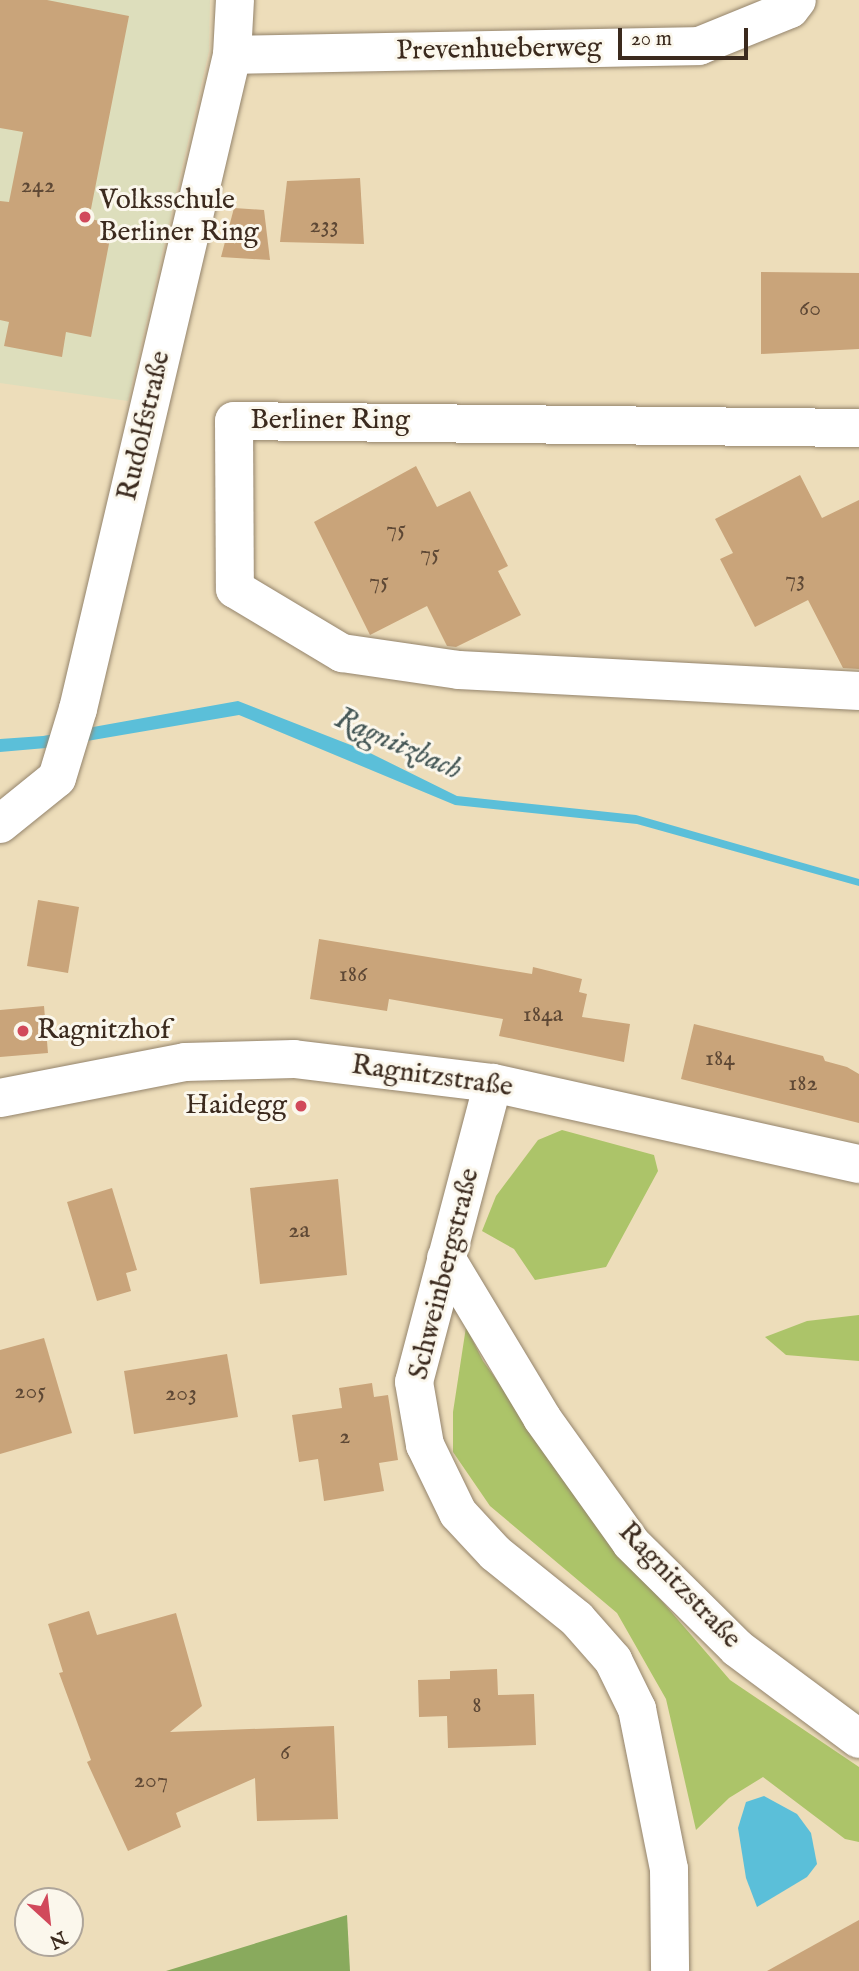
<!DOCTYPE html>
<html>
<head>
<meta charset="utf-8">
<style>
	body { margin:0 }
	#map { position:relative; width:859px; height:1971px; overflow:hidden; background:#edddba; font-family:"IM FELL English",serif }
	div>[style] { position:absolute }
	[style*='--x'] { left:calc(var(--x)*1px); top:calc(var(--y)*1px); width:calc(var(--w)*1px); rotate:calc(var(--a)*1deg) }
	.built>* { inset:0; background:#dddebc }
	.green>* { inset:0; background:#acc469 }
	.forest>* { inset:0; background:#89aa5d }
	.water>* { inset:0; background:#5bbfd9 }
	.building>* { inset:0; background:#c9a47a }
	.roads { filter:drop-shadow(0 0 2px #94846c) drop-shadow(0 0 2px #94846c) }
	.minor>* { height:38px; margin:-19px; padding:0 19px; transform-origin:19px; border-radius:19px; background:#fff }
	.major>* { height:38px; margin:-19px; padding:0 19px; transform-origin:19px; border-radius:19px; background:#fff }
	.dots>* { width:19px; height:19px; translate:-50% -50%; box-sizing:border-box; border:4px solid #fbf7ec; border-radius:50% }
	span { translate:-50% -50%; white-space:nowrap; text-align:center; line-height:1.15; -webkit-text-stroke:6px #fbf7ec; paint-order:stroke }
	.number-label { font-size:24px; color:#5e4835 }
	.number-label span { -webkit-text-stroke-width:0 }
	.street-label { font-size:28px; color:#3b2a1e }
	.poi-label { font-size:28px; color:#3b2a1e }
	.left { translate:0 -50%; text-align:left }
	.right { translate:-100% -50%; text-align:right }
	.water-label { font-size:30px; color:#455756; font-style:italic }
	.north { position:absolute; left:14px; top:1887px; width:70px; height:70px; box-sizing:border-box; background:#fbf7ec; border:2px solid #aea59a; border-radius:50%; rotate:153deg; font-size:19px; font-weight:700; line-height:28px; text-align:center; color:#3b2a1e }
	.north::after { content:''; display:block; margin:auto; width:24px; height:32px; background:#d1495b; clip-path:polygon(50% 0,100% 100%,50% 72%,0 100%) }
	.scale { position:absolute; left:618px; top:28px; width:130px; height:32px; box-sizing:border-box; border:4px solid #3b2a1e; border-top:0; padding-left:9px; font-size:21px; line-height:24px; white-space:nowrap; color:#3b2a1e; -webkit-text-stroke:5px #fbf7ec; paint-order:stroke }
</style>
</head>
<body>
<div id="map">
	<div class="built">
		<div style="clip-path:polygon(0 0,210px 0,209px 51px,128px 401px,0 383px)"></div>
	</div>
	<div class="green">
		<div style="clip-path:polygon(562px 1130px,654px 1155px,658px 1171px,606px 1267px,535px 1280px,514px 1249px,482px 1231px,496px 1196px,538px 1140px)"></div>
		<div style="clip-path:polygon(859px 1315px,859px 1361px,786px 1355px,765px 1337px,807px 1321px)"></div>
		<div style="clip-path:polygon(466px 1327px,483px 1361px,629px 1563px,730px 1680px,859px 1767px,859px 1842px,845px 1839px,763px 1777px,729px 1798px,696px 1830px,666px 1699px,617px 1613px,490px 1506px,453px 1452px,453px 1412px)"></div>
	</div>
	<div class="forest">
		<div style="clip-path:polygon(347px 1915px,350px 1971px,166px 1971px)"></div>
	</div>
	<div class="water">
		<div style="clip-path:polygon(238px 701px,366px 751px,457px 796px,636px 815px,859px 879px,859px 886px,637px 824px,455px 805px,239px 715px,46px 748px,0 752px,0 739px,43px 736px)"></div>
		<div style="clip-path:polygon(764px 1796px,797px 1814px,811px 1833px,817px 1864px,807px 1877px,757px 1907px,746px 1878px,738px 1828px,746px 1802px)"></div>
	</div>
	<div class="building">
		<div style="clip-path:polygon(0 0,47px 0,129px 16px,89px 219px,113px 223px,91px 337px,66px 332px,62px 357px,4px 346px,9px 322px,0 320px,0 201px,9px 202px,23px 132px,0 128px)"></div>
		<div style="clip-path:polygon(360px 178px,364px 244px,280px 242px,287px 181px)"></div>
		<div style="clip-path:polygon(234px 208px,264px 210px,270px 260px,221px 257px)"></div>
		<div style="clip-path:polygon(761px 272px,859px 273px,859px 349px,761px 354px)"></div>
		<div style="clip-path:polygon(416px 466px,437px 507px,470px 491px,508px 566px,498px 571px,521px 615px,456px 647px,447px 646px,427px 606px,370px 635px,314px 522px)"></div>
		<div style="clip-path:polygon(800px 475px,822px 518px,859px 500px,859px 669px,843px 668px,808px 600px,755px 627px,720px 559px,733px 553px,715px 519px)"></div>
		<div style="clip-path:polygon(38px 900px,79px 907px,68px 973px,27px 966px)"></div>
		<div style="clip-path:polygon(319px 939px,532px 974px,533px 967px,582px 979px,579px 992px,587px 994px,582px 1017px,630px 1024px,624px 1062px,499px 1036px,503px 1019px,389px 999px,387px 1011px,310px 999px)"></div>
		<div style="clip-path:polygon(44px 1006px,48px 1053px,0 1057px,0 1010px)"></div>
		<div style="clip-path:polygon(694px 1024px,823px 1056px,825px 1061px,847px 1067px,859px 1074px,859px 1123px,681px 1079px)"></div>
		<div style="clip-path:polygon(338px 1179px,347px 1275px,260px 1284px,250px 1188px)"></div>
		<div style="clip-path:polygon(112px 1188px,137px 1270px,126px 1273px,131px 1291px,97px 1301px,67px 1202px)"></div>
		<div style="clip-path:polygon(44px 1338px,72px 1433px,0 1454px,0 1350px)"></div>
		<div style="clip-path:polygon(227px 1354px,238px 1417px,134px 1434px,124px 1371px)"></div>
		<div style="clip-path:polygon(372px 1383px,374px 1397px,388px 1395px,398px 1460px,379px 1463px,384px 1491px,324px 1501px,318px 1459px,299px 1462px,292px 1415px,342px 1408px,339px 1388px)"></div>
		<div style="clip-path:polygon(89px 1611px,97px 1635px,176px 1613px,202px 1706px,170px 1732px,334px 1726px,338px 1819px,257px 1821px,255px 1778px,176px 1813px,181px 1827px,128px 1851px,87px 1762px,91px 1760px,59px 1673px,63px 1672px,48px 1624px)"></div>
		<div style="clip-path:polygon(497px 1669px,498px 1695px,534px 1694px,536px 1745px,448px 1748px,447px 1716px,419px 1717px,418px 1680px,450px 1679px,450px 1671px)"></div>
		<div style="clip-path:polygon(859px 1920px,859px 1971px,767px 1971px)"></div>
	</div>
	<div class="roads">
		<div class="minor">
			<div style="--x:232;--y:55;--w:467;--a:-1.1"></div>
			<div style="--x:699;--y:46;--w:98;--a:-22.1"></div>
			<div style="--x:790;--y:9;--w:11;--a:-52"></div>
			<div style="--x:859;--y:428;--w:625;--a:-179.36"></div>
			<div style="--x:234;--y:421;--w:168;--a:89.7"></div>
			<div style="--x:235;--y:589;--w:125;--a:30.9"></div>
			<div style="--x:342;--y:653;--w:118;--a:8.3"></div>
			<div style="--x:459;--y:670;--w:401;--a:3"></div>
			<div style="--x:0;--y:824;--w:73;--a:-38.9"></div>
			<div style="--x:57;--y:778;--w:72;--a:-73.1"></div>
			<div style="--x:78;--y:709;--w:672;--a:-76.75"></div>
			<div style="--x:232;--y:55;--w:55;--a:-86.9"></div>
			<div style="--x:493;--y:1083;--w:309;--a:104.8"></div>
			<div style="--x:414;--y:1382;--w:64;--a:80.1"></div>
			<div style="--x:425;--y:1445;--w:76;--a:64.1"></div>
			<div style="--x:458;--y:1513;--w:54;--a:47.2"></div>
			<div style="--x:495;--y:1553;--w:105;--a:38.8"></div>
			<div style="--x:577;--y:1619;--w:55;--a:48.7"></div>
			<div style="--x:613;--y:1660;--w:55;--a:63.9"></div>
			<div style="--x:637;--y:1709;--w:163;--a:78.7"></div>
			<div style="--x:669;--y:1869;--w:102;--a:89.4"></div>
			<div style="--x:446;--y:1258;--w:187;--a:59"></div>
			<div style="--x:542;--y:1418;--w:153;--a:54.5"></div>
			<div style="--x:631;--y:1543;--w:149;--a:44.7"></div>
			<div style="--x:737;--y:1648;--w:152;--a:36.7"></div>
		</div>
		<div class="major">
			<div style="--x:0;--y:1098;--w:188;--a:-11"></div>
			<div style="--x:185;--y:1062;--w:109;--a:-1.6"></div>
			<div style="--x:294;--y:1059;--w:200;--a:6.9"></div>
			<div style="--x:493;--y:1083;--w:375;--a:12.5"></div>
		</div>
	</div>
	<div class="dots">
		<div style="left:85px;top:217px;background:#d1495b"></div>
		<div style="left:23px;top:1031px;background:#d1495b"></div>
		<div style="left:301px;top:1106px;background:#d1495b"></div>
	</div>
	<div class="number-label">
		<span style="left:38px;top:186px">242</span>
		<span style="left:324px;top:226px">233</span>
		<span style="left:810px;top:309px">60</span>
		<span style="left:396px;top:530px">75</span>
		<span style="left:430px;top:554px">75</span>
		<span style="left:795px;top:580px">73</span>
		<span style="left:379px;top:582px">75</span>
		<span style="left:353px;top:975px">186</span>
		<span style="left:543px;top:1015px">184a</span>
		<span style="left:720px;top:1059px">184</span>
		<span style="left:803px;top:1084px">182</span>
		<span style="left:299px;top:1231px">2a</span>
		<span style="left:30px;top:1392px">205</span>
		<span style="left:181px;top:1394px">203</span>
		<span style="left:345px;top:1437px">2</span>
		<span style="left:477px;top:1706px">8</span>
		<span style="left:285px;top:1753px">6</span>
		<span style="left:151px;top:1781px">207</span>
	</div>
	<div class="street-label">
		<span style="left:499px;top:50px;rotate:-1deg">Prevenhueberweg</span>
		<span style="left:330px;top:421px">Berliner Ring</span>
		<span style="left:145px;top:426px;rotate:-77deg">Rudolfstraße</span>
		<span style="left:432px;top:1077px;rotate:8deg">Ragnitzstraße</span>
		<span style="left:445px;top:1274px;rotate:-76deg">Schweinbergstraße</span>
		<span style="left:679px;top:1586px;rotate:46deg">Ragnitzstraße</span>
	</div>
	<div class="poi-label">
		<span class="left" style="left:99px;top:217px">Volksschule<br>Berliner Ring</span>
		<span class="left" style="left:37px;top:1031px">Ragnitzhof</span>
		<span class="right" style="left:287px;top:1106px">Haidegg</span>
	</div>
	<div class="water-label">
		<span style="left:398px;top:745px;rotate:24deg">Ragnitzbach</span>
	</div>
	<div class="north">N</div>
	<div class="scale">20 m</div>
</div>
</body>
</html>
